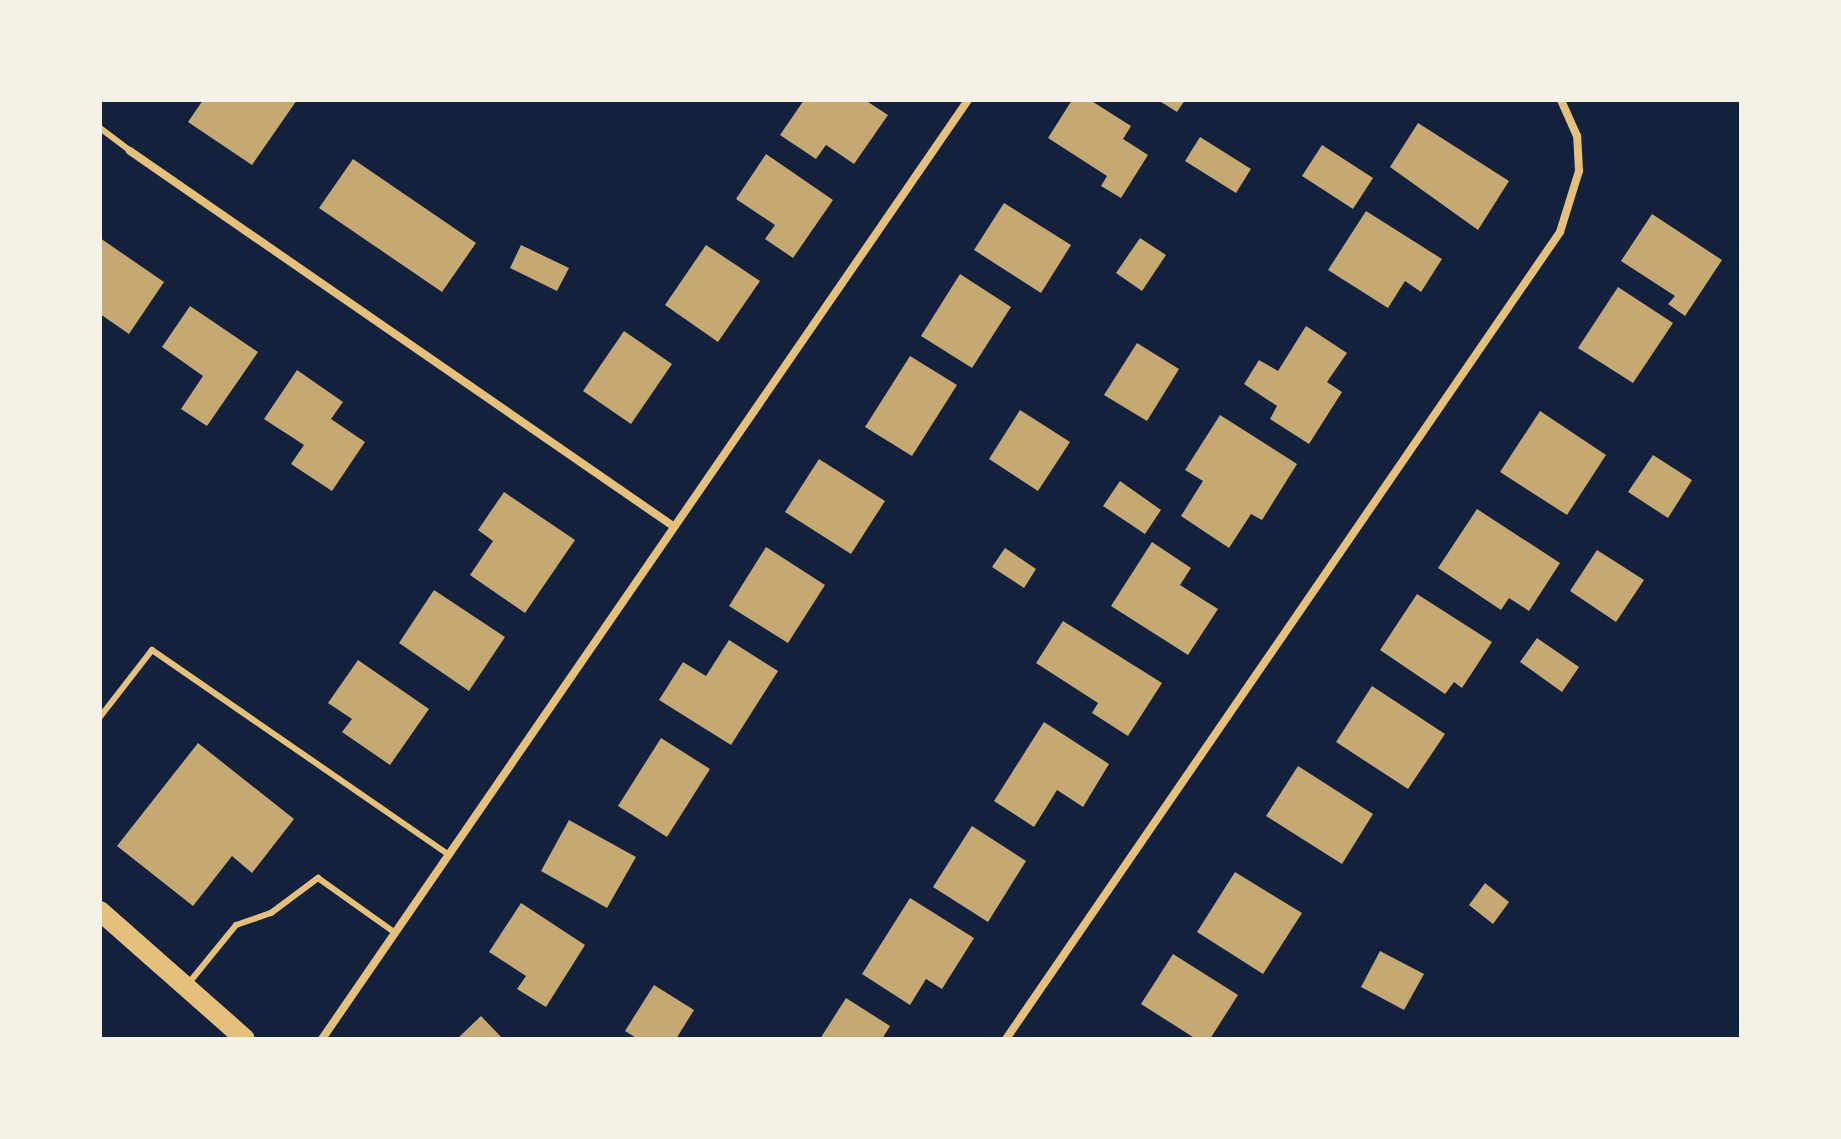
<!DOCTYPE html>
<html>
<head>
<meta charset="utf-8">
<style>
	body { margin:0 }
	#map { position:relative; width:1841px; height:1139px; overflow:hidden; background:#14213d; font-family:"Varela Round",sans-serif }
	div>[style] { position:absolute }
	[style*='--x'] { left:calc(var(--x)*1px); top:calc(var(--y)*1px); width:calc(var(--w)*1px); rotate:calc(var(--a)*1deg) }
	.building>* { inset:0; background:#c6a872 }
	.service>* { height:6px; margin:-3px; padding:0 3px; transform-origin:3px; border-radius:3px; background:#e5c07b }
	.minor>* { height:8px; margin:-4px; padding:0 4px; transform-origin:4px; border-radius:4px; background:#e5c07b }
	.primary>* { height:20px; margin:-10px; padding:0 10px; transform-origin:10px; border-radius:10px; background:#e5c07b }
	span { translate:-50% -50%; white-space:nowrap; text-align:center; line-height:1.15; -webkit-text-stroke:6px #f6f1e7; paint-order:stroke }
	.frame { position:absolute; inset:0; border:102px solid #f6f1e7; pointer-events:none }
</style>
</head>
<body>
<div id="map">
	<div class="building">
		<div style="clip-path:polygon(203px 100px,297px 100px,252px 165px,188px 122px)"></div>
		<div style="clip-path:polygon(804px 100px,865px 100px,888px 115px,854px 164px,826px 145px,816px 159px,780px 135px)"></div>
		<div style="clip-path:polygon(1072px 100px,1090px 100px,1131px 126px,1123px 139px,1148px 155px,1121px 198px,1101px 186px,1107px 176px,1048px 138px)"></div>
		<div style="clip-path:polygon(1158px 100px,1185px 100px,1177px 112px)"></div>
		<div style="clip-path:polygon(1418px 123px,1509px 181px,1478px 230px,1390px 167px)"></div>
		<div style="clip-path:polygon(1200px 137px,1251px 169px,1236px 193px,1185px 161px)"></div>
		<div style="clip-path:polygon(1322px 145px,1373px 178px,1353px 209px,1302px 176px)"></div>
		<div style="clip-path:polygon(766px 154px,833px 200px,793px 258px,765px 239px,775px 225px,736px 199px)"></div>
		<div style="clip-path:polygon(353px 159px,476px 243px,442px 292px,319px 208px)"></div>
		<div style="clip-path:polygon(1004px 203px,1071px 245px,1041px 293px,974px 250px)"></div>
		<div style="clip-path:polygon(1366px 211px,1442px 259px,1421px 292px,1405px 281px,1388px 308px,1328px 270px)"></div>
		<div style="clip-path:polygon(1652px 214px,1722px 260px,1685px 316px,1668px 304px,1675px 296px,1621px 261px)"></div>
		<div style="clip-path:polygon(100px 238px,164px 282px,129px 334px,100px 314px)"></div>
		<div style="clip-path:polygon(1140px 238px,1166px 255px,1142px 291px,1116px 273px)"></div>
		<div style="clip-path:polygon(521px 245px,569px 268px,557px 291px,510px 268px)"></div>
		<div style="clip-path:polygon(706px 245px,760px 281px,718px 342px,665px 305px)"></div>
		<div style="clip-path:polygon(960px 274px,1011px 307px,972px 368px,921px 336px)"></div>
		<div style="clip-path:polygon(1618px 287px,1673px 323px,1633px 383px,1578px 348px)"></div>
		<div style="clip-path:polygon(190px 306px,258px 352px,207px 426px,181px 409px,203px 376px,162px 347px)"></div>
		<div style="clip-path:polygon(1306px 326px,1347px 353px,1327px 382px,1342px 392px,1309px 444px,1270px 419px,1277px 406px,1244px 384px,1259px 360px,1278px 371px)"></div>
		<div style="clip-path:polygon(624px 331px,672px 364px,631px 424px,583px 391px)"></div>
		<div style="clip-path:polygon(1137px 343px,1179px 369px,1147px 421px,1104px 395px)"></div>
		<div style="clip-path:polygon(910px 356px,957px 385px,912px 456px,865px 427px)"></div>
		<div style="clip-path:polygon(297px 370px,343px 402px,331px 419px,365px 442px,332px 491px,291px 464px,304px 445px,264px 419px)"></div>
		<div style="clip-path:polygon(1020px 410px,1070px 442px,1038px 491px,989px 459px)"></div>
		<div style="clip-path:polygon(1540px 411px,1606px 455px,1567px 515px,1500px 472px)"></div>
		<div style="clip-path:polygon(1220px 415px,1297px 464px,1262px 520px,1251px 514px,1229px 548px,1181px 516px,1203px 481px,1185px 470px)"></div>
		<div style="clip-path:polygon(1653px 455px,1692px 480px,1668px 518px,1628px 492px)"></div>
		<div style="clip-path:polygon(819px 459px,885px 501px,851px 554px,785px 512px)"></div>
		<div style="clip-path:polygon(1120px 481px,1161px 510px,1145px 534px,1103px 506px)"></div>
		<div style="clip-path:polygon(504px 492px,575px 540px,525px 613px,470px 575px,493px 541px,478px 530px)"></div>
		<div style="clip-path:polygon(1477px 509px,1560px 563px,1529px 611px,1509px 598px,1501px 610px,1438px 568px)"></div>
		<div style="clip-path:polygon(1152px 542px,1191px 568px,1180px 585px,1218px 609px,1188px 655px,1111px 606px)"></div>
		<div style="clip-path:polygon(766px 547px,825px 585px,788px 643px,729px 606px)"></div>
		<div style="clip-path:polygon(1005px 548px,1036px 569px,1024px 588px,992px 567px)"></div>
		<div style="clip-path:polygon(1597px 550px,1644px 580px,1616px 622px,1570px 591px)"></div>
		<div style="clip-path:polygon(434px 590px,505px 637px,469px 691px,399px 643px)"></div>
		<div style="clip-path:polygon(1417px 594px,1492px 642px,1462px 688px,1454px 682px,1445px 694px,1380px 650px)"></div>
		<div style="clip-path:polygon(1063px 621px,1162px 683px,1128px 736px,1092px 713px,1098px 703px,1036px 663px)"></div>
		<div style="clip-path:polygon(1537px 638px,1579px 667px,1562px 692px,1520px 662px)"></div>
		<div style="clip-path:polygon(729px 640px,778px 671px,731px 745px,659px 700px,683px 662px,706px 676px)"></div>
		<div style="clip-path:polygon(358px 660px,429px 709px,390px 765px,342px 732px,352px 719px,328px 703px)"></div>
		<div style="clip-path:polygon(1372px 686px,1445px 734px,1408px 789px,1336px 742px)"></div>
		<div style="clip-path:polygon(1044px 722px,1109px 764px,1083px 807px,1057px 790px,1034px 827px,994px 801px)"></div>
		<div style="clip-path:polygon(661px 738px,710px 769px,667px 837px,618px 806px)"></div>
		<div style="clip-path:polygon(198px 743px,294px 819px,252px 873px,232px 856px,193px 906px,117px 846px)"></div>
		<div style="clip-path:polygon(1298px 766px,1373px 814px,1342px 864px,1266px 816px)"></div>
		<div style="clip-path:polygon(569px 820px,636px 857px,607px 908px,541px 871px)"></div>
		<div style="clip-path:polygon(972px 826px,1026px 861px,988px 922px,933px 887px)"></div>
		<div style="clip-path:polygon(1235px 872px,1302px 913px,1263px 974px,1197px 932px)"></div>
		<div style="clip-path:polygon(1485px 883px,1509px 902px,1493px 924px,1469px 905px)"></div>
		<div style="clip-path:polygon(910px 898px,974px 938px,942px 989px,926px 979px,910px 1005px,862px 974px)"></div>
		<div style="clip-path:polygon(521px 903px,585px 945px,546px 1007px,517px 989px,526px 976px,489px 952px)"></div>
		<div style="clip-path:polygon(1380px 951px,1424px 974px,1404px 1010px,1361px 987px)"></div>
		<div style="clip-path:polygon(1173px 954px,1238px 995px,1210px 1039px,1196px 1039px,1141px 1004px)"></div>
		<div style="clip-path:polygon(654px 985px,694px 1010px,676px 1039px,638px 1039px,625px 1031px)"></div>
		<div style="clip-path:polygon(846px 998px,890px 1026px,882px 1039px,820px 1039px)"></div>
		<div style="clip-path:polygon(481px 1016px,503px 1039px,457px 1039px)"></div>
	</div>
	<div class="service">
		<div style="--x:100;--y:128;--w:38;--a:37"></div>
		<div style="--x:100;--y:717;--w:85;--a:-52.2"></div>
		<div style="--x:152;--y:650;--w:359;--a:34.6"></div>
		<div style="--x:188;--y:984;--w:76;--a:-50.9"></div>
		<div style="--x:236;--y:925;--w:37;--a:-19"></div>
		<div style="--x:271;--y:913;--w:59;--a:-36.7"></div>
		<div style="--x:318;--y:878;--w:93;--a:35.4"></div>
	</div>
	<div class="minor">
		<div style="--x:130;--y:151;--w:660;--a:34.63"></div>
		<div style="--x:322;--y:1039;--w:1140;--a:-55.47"></div>
		<div style="--x:1006;--y:1039;--w:979;--a:-55.53"></div>
		<div style="--x:1560;--y:232;--w:64;--a:-72.7"></div>
		<div style="--x:1579;--y:171;--w:35;--a:-93"></div>
		<div style="--x:1577;--y:136;--w:39;--a:-114"></div>
	</div>
	<div class="primary">
		<div style="--x:100;--y:911;--w:193;--a:41.4"></div>
	</div>
	<div class="frame"></div>
</div>
</body>
</html>
